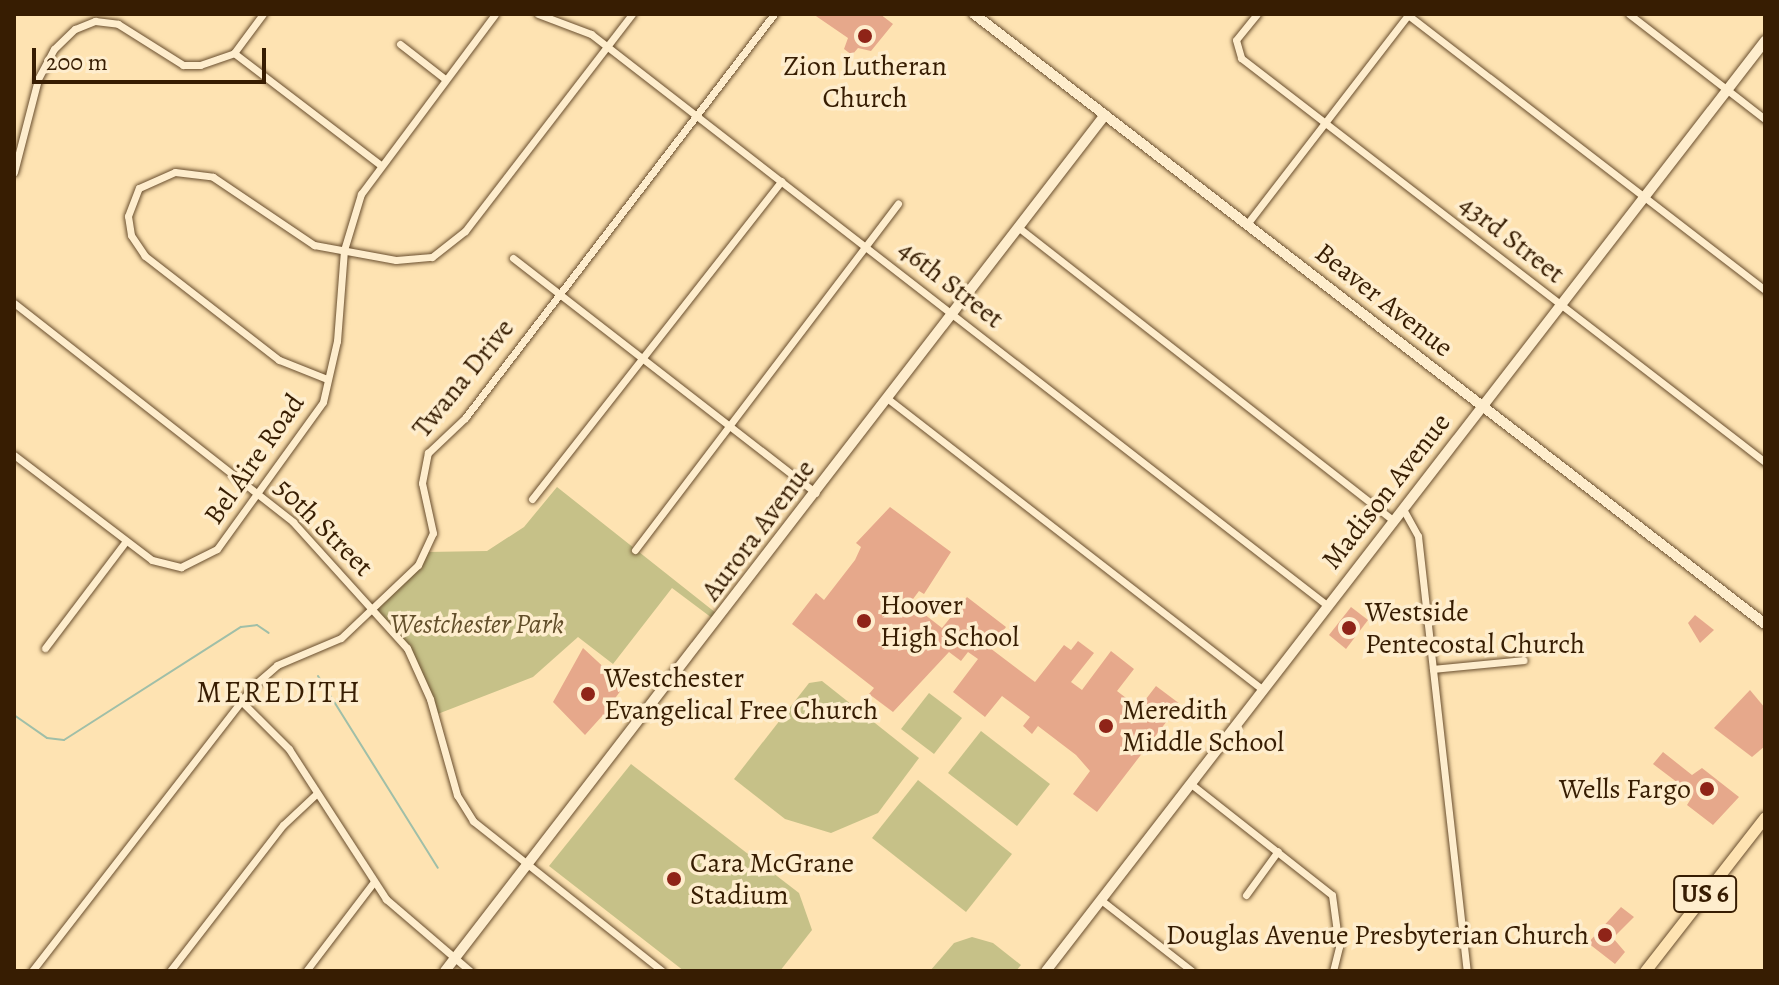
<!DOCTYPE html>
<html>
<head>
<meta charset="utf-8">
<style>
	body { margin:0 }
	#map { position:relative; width:1779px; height:985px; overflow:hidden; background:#fee3b2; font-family:Alegreya,serif }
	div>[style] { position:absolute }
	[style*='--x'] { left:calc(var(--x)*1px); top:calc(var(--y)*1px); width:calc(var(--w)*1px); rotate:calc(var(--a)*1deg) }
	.green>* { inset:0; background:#c6c188 }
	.stream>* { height:2px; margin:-1px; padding:0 1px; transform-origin:1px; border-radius:1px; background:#a0bfa8 }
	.building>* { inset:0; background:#e6a88b }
	.roads { filter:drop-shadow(0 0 2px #694e2e) drop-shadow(0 0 2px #694e2e) }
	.street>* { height:7px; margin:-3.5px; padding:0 3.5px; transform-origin:3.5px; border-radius:3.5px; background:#feedcd }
	.secondary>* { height:10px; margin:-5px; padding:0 5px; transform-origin:5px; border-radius:5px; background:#feedcd }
	.primary>* { height:11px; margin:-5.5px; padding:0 5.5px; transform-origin:5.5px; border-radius:5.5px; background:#fee3b2 }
	.dots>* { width:22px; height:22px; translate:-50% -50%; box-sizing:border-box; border:4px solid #feedcd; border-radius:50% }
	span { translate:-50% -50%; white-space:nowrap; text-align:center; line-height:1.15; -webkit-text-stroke:7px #feedcd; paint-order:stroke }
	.shield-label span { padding:2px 6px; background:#feedcd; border:2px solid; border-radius:6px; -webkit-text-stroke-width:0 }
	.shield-label { font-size:26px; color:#371d02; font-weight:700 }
	.poi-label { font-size:28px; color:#371d02 }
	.left { translate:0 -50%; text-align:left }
	.right { translate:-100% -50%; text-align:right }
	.street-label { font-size:28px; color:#371d02 }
	.park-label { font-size:28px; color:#624e2a; font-style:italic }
	.neighbourhood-label { font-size:30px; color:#371d02; letter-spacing:2px }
	.frame { position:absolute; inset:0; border:16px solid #371d02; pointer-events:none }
	.scale { position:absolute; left:32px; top:48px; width:234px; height:36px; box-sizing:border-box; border:4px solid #371d02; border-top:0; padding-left:10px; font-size:24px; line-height:28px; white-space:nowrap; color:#371d02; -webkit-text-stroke:6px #feedcd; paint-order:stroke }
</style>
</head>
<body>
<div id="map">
	<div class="green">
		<div style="clip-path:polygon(557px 487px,716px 613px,712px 618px,672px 588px,613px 664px,578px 637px,533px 677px,435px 715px,407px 648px,374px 608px,427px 552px,487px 551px,524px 527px)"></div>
		<div style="clip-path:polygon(822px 681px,919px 758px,878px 813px,831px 833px,785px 819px,734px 779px,809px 683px)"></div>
		<div style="clip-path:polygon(929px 693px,962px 718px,934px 754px,901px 729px)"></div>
		<div style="clip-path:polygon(981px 731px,1050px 784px,1017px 826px,948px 773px)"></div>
		<div style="clip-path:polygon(631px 764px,799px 893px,812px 930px,780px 971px,684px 971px,549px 866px)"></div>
		<div style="clip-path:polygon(918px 780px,1012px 854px,966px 912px,872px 838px)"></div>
		<div style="clip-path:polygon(972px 937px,993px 943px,1021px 965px,1016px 971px,930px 971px,954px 943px)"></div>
	</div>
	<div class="stream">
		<div style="--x:318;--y:676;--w:226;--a:58"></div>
		<div style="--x:14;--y:715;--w:40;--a:34.9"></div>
		<div style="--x:47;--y:738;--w:17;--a:7"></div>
		<div style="--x:64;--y:740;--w:210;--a:-32.6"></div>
		<div style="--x:241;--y:627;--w:16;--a:-7"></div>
		<div style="--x:257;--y:625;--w:14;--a:34"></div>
	</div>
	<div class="building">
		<div style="clip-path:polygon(813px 14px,880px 14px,893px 24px,871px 51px,858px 48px,852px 55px,844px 49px,848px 38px)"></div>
		<div style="clip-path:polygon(890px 507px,951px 552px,924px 594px,919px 591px,910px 603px,942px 628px,967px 597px,1006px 627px,990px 648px,1035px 682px,1064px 645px,1071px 650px,1078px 641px,1094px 653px,1071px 682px,1082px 690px,1111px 651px,1134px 669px,1117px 691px,1139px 708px,1156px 686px,1180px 704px,1097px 812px,1073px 794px,1090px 771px,1076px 755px,1038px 726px,1032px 734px,1023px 726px,1030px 717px,1002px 696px,985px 717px,953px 692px,978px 659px,968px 652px,961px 661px,949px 652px,893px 712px,869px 694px,874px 688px,792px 624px,816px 593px,824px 600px,855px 560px,861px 547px,856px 543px)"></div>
		<div style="clip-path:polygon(1351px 607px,1368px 620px,1346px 649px,1329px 635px)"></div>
		<div style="clip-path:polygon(1695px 615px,1714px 630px,1700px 643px,1688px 623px)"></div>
		<div style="clip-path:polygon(583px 648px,624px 686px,608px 708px,616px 714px,611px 721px,603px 715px,585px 735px,553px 702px)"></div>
		<div style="clip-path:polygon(1750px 690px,1765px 708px,1765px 746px,1752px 757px,1714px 728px)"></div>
		<div style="clip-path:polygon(1663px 752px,1692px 775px,1702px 768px,1739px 797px,1713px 825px,1687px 805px,1692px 797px,1686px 789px,1653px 764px)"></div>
		<div style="clip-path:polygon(1621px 907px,1634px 917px,1613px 938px,1625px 952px,1615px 964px,1588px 943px)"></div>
	</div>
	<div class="roads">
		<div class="street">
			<div style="--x:538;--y:14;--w:57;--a:20.7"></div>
			<div style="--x:591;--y:34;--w:933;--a:37.82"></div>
			<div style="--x:1257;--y:14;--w:33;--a:129"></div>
			<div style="--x:1236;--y:40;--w:19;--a:74"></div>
			<div style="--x:1241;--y:58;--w:662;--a:37.63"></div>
			<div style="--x:1629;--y:14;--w:172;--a:37.7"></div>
			<div style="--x:1408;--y:15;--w:451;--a:37.6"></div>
			<div style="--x:400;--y:44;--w:57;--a:37.9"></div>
			<div style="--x:234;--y:53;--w:183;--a:37.4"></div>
			<div style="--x:14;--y:172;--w:96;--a:-75.5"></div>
			<div style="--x:38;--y:79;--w:34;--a:-62"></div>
			<div style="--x:54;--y:49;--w:29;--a:-44"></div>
			<div style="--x:75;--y:29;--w:22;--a:-22"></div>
			<div style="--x:95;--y:21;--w:23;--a:7"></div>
			<div style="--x:118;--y:24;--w:77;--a:32.2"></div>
			<div style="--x:183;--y:65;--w:17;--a:0"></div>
			<div style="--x:200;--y:65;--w:36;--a:-19"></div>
			<div style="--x:234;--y:53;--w:49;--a:-53.4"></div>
			<div style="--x:1247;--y:224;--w:265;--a:-52.4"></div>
			<div style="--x:1019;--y:228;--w:476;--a:38"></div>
			<div style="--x:513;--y:258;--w:383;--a:37.8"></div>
			<div style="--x:14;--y:303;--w:355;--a:38.1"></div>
			<div style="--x:293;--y:522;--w:170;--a:47.9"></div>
			<div style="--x:407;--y:648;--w:56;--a:65.7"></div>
			<div style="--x:430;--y:699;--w:100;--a:74.3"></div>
			<div style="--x:457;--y:795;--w:31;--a:58"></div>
			<div style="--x:473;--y:821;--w:241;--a:38.4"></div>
			<div style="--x:327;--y:379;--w:52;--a:-158.4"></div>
			<div style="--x:279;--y:360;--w:170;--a:-142.2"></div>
			<div style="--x:145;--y:256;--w:25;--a:-124"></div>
			<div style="--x:131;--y:235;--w:19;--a:-99"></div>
			<div style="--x:128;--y:216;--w:30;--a:-69"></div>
			<div style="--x:139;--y:188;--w:39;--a:-24"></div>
			<div style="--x:175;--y:172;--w:38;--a:7"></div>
			<div style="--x:213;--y:177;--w:122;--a:34"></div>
			<div style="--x:314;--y:245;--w:83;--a:10.4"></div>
			<div style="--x:396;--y:260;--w:36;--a:-5"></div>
			<div style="--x:432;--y:257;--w:42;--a:-38.2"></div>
			<div style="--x:465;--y:231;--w:274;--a:-52.4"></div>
			<div style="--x:888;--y:399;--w:475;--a:37.8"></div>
			<div style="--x:14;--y:455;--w:173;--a:37.3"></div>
			<div style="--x:152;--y:560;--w:30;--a:14"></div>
			<div style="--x:181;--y:567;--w:40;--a:-26.6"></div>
			<div style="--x:217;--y:549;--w:181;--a:-54.2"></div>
			<div style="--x:323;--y:402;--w:63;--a:-77.1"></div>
			<div style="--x:337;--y:341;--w:91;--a:-85.6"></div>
			<div style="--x:344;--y:250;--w:59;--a:-73.1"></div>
			<div style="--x:361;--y:194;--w:224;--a:-53.3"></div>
			<div style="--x:532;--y:499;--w:404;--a:-51.9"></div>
			<div style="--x:1403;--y:509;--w:31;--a:61"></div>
			<div style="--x:1418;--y:536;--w:438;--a:83.6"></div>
			<div style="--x:635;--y:550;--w:435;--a:-52.8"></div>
			<div style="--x:45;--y:648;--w:134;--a:-52.9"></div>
			<div style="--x:1433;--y:669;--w:91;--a:-5.6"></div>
			<div style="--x:241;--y:701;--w:68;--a:45"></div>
			<div style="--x:289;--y:749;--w:179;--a:57.1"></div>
			<div style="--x:386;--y:899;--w:111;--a:40.6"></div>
			<div style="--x:1191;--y:784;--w:179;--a:38.2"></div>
			<div style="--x:1332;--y:895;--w:52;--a:82.3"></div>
			<div style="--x:1339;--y:947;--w:25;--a:104"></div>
			<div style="--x:1246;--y:895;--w:54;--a:-54"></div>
			<div style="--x:1101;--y:900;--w:115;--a:38"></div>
			<div style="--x:32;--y:971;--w:359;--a:-52.2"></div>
			<div style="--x:252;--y:687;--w:33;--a:-41"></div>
			<div style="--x:277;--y:665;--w:69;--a:-22.9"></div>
			<div style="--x:341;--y:638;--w:106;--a:-43.5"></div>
			<div style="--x:418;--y:565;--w:35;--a:-65"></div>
			<div style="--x:433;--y:533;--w:51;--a:-102.4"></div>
			<div style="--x:422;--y:483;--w:31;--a:-79"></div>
			<div style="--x:428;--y:453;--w:51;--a:-43.4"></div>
			<div style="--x:465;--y:418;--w:509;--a:-52.59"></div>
			<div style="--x:170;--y:971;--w:185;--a:-52.3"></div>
			<div style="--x:283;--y:825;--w:45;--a:-43.2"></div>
			<div style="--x:306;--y:971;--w:111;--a:-52.7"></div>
		</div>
		<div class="secondary">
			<div style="--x:974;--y:14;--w:999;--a:37.64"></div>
			<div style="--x:445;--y:971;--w:1081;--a:-52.37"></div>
			<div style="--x:1046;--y:971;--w:1176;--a:-52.29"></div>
		</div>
		<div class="primary">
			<div style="--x:1645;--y:971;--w:195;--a:-52.1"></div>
		</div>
	</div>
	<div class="dots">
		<div style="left:865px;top:36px;background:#8f2418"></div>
		<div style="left:864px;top:621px;background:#8f2418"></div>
		<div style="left:1349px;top:628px;background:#8f2418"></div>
		<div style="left:588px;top:694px;background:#8f2418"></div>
		<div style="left:1106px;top:726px;background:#8f2418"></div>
		<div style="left:1707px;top:789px;background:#8f2418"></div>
		<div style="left:674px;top:879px;background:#8f2418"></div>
		<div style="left:1605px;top:935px;background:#8f2418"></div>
	</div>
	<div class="shield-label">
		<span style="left:1705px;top:894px">US 6</span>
	</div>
	<div class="poi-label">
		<span style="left:865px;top:82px">Zion Lutheran<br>Church</span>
		<span class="left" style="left:880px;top:621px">Hoover<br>High School</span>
		<span class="left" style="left:1365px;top:628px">Westside<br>Pentecostal Church</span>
		<span class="left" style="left:604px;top:694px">Westchester<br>Evangelical Free Church</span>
		<span class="left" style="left:1122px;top:726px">Meredith<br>Middle School</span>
		<span class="right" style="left:1691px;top:789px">Wells Fargo</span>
		<span class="left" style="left:690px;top:879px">Cara McGrane<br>Stadium</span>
		<span class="right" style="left:1589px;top:935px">Douglas Avenue Presbyterian Church</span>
	</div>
	<div class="street-label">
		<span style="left:1512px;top:239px;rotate:38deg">43rd Street</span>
		<span style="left:951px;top:284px;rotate:38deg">46th Street</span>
		<span style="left:1384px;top:300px;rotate:38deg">Beaver Avenue</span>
		<span style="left:463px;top:378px;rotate:-51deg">Twana Drive</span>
		<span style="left:254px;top:459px;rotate:-55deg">Bel Aire Road</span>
		<span style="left:1386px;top:491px;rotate:-52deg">Madison Avenue</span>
		<span style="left:324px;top:527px;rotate:45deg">50th Street</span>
		<span style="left:758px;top:530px;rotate:-53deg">Aurora Avenue</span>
	</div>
	<div class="park-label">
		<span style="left:477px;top:624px">Westchester Park</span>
	</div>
	<div class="neighbourhood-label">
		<span style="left:279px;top:692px">MEREDITH</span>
	</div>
	<div class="frame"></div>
	<div class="scale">200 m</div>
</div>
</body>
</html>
